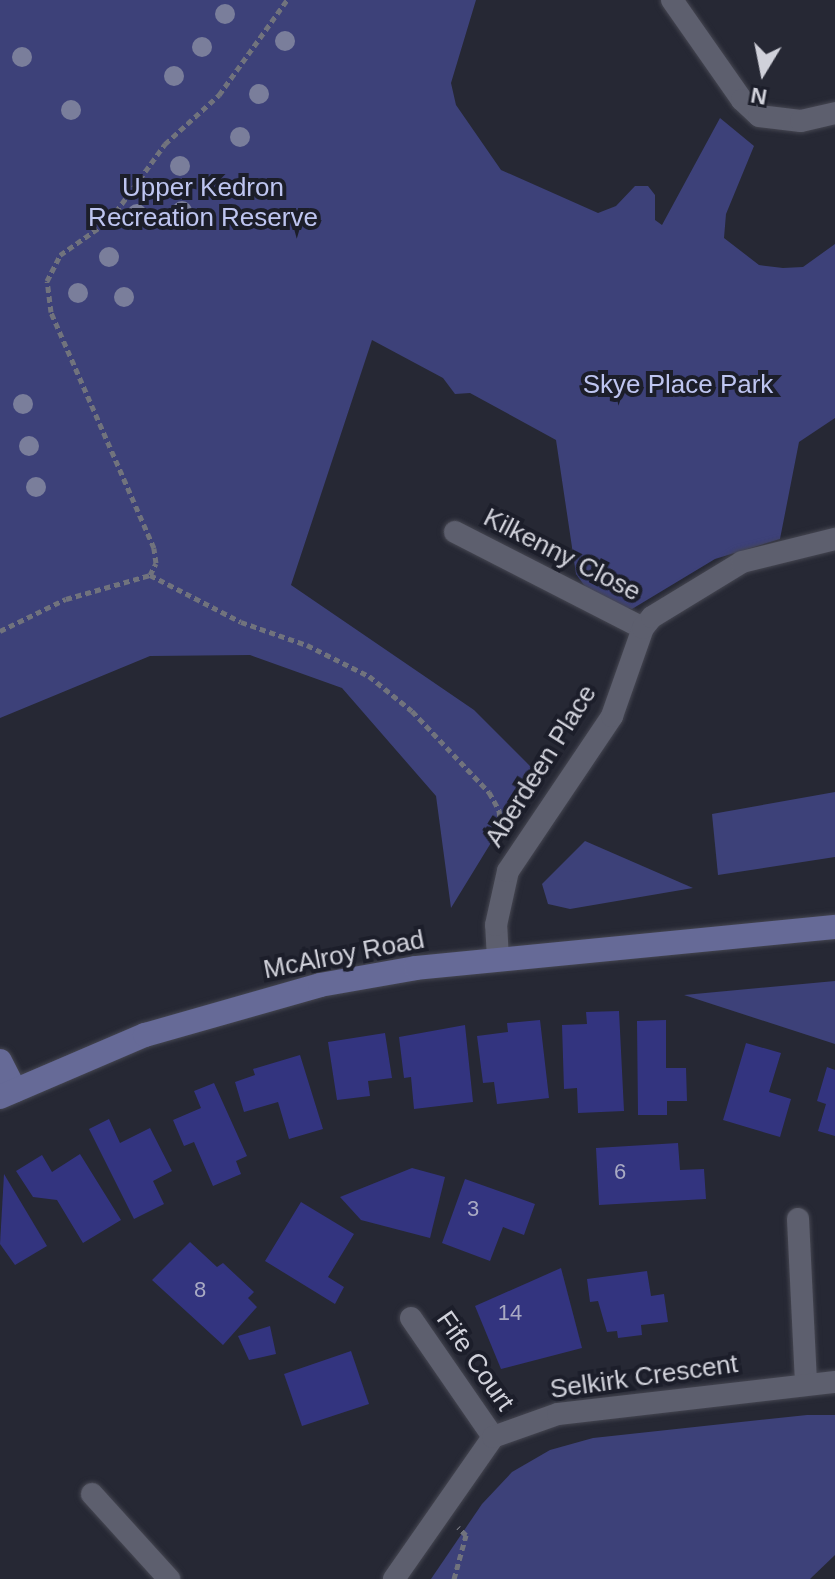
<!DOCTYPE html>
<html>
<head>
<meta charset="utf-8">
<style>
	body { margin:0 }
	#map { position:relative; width:835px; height:1579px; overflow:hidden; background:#262834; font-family:Arial,sans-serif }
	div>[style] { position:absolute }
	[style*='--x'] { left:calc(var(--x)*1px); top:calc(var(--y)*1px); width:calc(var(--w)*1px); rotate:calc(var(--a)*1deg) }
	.green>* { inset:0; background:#3d4179 }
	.building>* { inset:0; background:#33347f }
	.path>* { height:5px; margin-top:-2.5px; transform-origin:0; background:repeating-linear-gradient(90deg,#71737d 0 6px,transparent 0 10px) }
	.roads { filter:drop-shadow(0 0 2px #454651) drop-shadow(0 0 2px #454651) }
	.street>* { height:22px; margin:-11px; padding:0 11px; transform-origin:11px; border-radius:11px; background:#5d5f6e }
	.secondary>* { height:24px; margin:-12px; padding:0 12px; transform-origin:12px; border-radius:12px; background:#666a97 }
	.trees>* { width:20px; height:20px; margin:-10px; border-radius:50%; background:#7a7e9b }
	span { translate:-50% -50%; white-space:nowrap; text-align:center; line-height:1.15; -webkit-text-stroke:8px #1c1e2a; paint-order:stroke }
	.number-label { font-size:22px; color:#a9aac3 }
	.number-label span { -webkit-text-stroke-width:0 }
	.park-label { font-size:26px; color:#bec5f0 }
	.street-label { font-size:26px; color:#d0d1da }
	.north { position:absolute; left:723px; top:32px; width:80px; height:80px; -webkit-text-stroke:6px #1c1e2a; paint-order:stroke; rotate:190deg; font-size:22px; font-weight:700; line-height:32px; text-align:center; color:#d0d1da }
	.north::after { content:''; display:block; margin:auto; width:28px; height:36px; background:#d0d1da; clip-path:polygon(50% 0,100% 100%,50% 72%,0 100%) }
</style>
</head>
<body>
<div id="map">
	<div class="green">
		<div style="clip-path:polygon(0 0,476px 0,451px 83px,456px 105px,501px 170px,598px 213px,616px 206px,635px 186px,648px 186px,655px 195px,655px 220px,662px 225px,720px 118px,754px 146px,726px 214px,724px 238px,759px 265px,783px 268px,803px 267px,835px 244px,835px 418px,799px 442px,780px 539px,715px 559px,632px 609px,609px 605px,589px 592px,576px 574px,556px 440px,470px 393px,455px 394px,443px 378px,372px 340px,291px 585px,474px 710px,535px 771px,451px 908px,436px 796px,342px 688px,250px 655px,150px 656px,0 718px)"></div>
		<div style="clip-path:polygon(835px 792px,835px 857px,718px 875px,712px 814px)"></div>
		<div style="clip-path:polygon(585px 841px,693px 888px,570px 909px,548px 904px,542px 884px)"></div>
		<div style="clip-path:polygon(835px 981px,835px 1044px,684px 995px)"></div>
		<div style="clip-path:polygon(807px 1415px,835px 1415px,835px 1555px,810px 1579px,431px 1579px,482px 1504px,512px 1472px,550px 1450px,593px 1438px)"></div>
	</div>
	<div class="building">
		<div style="clip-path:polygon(619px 1011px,624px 1111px,578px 1113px,577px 1088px,564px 1089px,562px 1025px,587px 1024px,586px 1012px)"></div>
		<div style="clip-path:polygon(540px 1020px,549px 1098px,497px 1104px,494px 1082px,483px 1083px,477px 1036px,508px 1032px,507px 1023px)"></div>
		<div style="clip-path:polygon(666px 1020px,666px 1068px,686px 1068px,687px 1101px,667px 1101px,667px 1115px,638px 1115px,637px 1021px)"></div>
		<div style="clip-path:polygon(465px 1025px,473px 1102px,414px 1109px,411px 1077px,404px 1078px,399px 1037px)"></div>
		<div style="clip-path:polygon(385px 1033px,392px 1078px,368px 1081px,370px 1096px,337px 1100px,328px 1042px)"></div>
		<div style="clip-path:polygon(746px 1043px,781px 1053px,769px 1092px,791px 1099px,780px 1137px,723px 1120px)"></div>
		<div style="clip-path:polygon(300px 1055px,323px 1129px,289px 1139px,278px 1102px,244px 1112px,235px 1082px,255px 1075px,253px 1069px)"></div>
		<div style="clip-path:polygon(827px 1067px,835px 1070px,835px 1136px,818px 1131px,826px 1104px,817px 1101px)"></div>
		<div style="clip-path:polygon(214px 1083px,247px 1156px,236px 1161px,241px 1174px,213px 1186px,194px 1142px,184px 1146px,173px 1120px,201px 1108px,194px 1091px)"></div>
		<div style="clip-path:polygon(109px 1119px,120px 1143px,150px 1128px,172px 1171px,153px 1181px,164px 1204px,134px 1219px,89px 1129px)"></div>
		<div style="clip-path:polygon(678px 1143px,680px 1170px,704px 1169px,706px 1199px,599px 1205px,596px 1148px)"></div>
		<div style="clip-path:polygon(80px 1154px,121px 1220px,83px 1243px,57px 1200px,33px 1197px,16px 1171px,42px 1155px,52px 1172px)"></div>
		<div style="clip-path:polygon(412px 1168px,445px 1177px,430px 1238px,361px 1220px,340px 1197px)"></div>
		<div style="clip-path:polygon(4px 1174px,47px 1246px,15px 1265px,0 1244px)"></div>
		<div style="clip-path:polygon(465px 1179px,535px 1204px,524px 1235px,503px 1227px,490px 1261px,442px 1243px)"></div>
		<div style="clip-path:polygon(301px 1202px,354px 1234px,328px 1277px,344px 1287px,335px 1304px,265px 1261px)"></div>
		<div style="clip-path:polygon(190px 1242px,217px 1267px,223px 1263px,254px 1292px,248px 1298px,257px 1307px,223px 1345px,152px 1280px)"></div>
		<div style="clip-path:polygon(561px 1268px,582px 1348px,501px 1369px,475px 1306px)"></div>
		<div style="clip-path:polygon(647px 1271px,651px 1296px,664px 1294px,668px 1322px,641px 1325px,642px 1335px,618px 1338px,617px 1331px,607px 1332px,598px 1301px,590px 1302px,587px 1279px)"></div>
		<div style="clip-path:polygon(270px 1326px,276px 1354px,249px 1360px,238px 1336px)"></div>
		<div style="clip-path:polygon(351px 1351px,369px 1404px,302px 1426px,284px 1374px)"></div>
	</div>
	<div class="path">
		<div style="--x:150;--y:575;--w:13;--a:-63"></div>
		<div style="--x:156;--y:563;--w:15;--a:-98"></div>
		<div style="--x:154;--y:548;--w:257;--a:-113.6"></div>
		<div style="--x:51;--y:312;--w:31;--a:-97"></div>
		<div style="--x:47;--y:281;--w:29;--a:-63"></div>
		<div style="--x:60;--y:255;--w:61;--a:-35"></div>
		<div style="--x:110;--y:220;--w:94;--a:-54.1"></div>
		<div style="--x:165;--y:144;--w:73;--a:-42.2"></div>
		<div style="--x:219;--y:95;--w:117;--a:-54.4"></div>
		<div style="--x:0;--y:631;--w:73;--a:-25.9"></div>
		<div style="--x:66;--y:599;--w:87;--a:-15.9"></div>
		<div style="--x:150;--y:575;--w:102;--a:27.3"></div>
		<div style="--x:241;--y:622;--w:70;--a:19.2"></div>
		<div style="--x:307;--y:645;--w:69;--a:26.6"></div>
		<div style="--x:369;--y:676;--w:55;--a:39.1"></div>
		<div style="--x:412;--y:711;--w:112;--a:46.5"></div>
		<div style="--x:489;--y:792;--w:21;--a:61"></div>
		<div style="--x:499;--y:810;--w:27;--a:84"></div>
		<div style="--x:454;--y:1579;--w:46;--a:-74.7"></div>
		<div style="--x:466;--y:1535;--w:11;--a:-135"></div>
	</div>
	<div class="roads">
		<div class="street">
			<div style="--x:672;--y:0;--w:122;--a:55"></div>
			<div style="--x:742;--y:100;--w:23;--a:43"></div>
			<div style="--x:759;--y:116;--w:42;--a:6.8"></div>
			<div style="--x:801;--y:121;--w:35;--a:-13"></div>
			<div style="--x:455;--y:532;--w:211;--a:27.1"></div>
			<div style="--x:498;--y:960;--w:35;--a:-93"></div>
			<div style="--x:496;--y:925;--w:55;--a:-77.5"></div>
			<div style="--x:508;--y:871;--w:187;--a:-56.1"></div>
			<div style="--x:612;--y:716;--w:93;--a:-70.6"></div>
			<div style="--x:643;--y:628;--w:14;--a:-51"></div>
			<div style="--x:652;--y:617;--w:105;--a:-31.4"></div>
			<div style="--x:742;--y:562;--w:96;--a:-13.9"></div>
			<div style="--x:798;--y:1219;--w:164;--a:87.2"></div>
			<div style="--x:411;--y:1318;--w:145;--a:55.4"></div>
			<div style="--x:92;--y:1494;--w:115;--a:47.8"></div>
			<div style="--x:394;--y:1579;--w:173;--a:-55.1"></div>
			<div style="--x:493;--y:1437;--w:69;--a:-19.5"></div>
			<div style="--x:558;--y:1414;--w:279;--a:-6.6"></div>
		</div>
		<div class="secondary">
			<div style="--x:0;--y:1061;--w:33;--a:63"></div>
			<div style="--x:0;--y:1097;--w:158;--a:-23.2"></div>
			<div style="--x:145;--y:1035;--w:182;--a:-15.9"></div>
			<div style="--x:320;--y:985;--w:97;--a:-10"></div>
			<div style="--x:416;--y:968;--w:421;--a:-5.6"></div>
		</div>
	</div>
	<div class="trees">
		<div style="left:225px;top:14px"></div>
		<div style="left:285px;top:41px"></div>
		<div style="left:202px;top:47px"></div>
		<div style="left:22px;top:57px"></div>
		<div style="left:174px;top:76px"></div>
		<div style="left:259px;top:94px"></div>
		<div style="left:71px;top:110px"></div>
		<div style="left:240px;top:137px"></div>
		<div style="left:180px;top:166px"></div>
		<div style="left:182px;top:211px"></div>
		<div style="left:137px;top:214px"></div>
		<div style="left:109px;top:257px"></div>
		<div style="left:78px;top:293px"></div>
		<div style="left:124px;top:297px"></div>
		<div style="left:23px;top:404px"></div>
		<div style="left:29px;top:446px"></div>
		<div style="left:36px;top:487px"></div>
	</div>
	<div class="number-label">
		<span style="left:620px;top:1172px">6</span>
		<span style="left:473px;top:1209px">3</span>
		<span style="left:200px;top:1290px">8</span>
		<span style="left:510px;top:1313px">14</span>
	</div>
	<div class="park-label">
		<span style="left:203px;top:203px">Upper Kedron<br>Recreation Reserve</span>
		<span style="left:678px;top:385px">Skye Place Park</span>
	</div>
	<div class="street-label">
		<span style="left:562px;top:555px;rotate:27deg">Kilkenny Close</span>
		<span style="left:541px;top:766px;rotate:-58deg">Aberdeen Place</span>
		<span style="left:344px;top:955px;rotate:-11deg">McAlroy Road</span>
		<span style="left:475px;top:1361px;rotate:55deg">Fife Court</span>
		<span style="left:644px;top:1377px;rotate:-8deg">Selkirk Crescent</span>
	</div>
	<div class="north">N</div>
</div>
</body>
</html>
